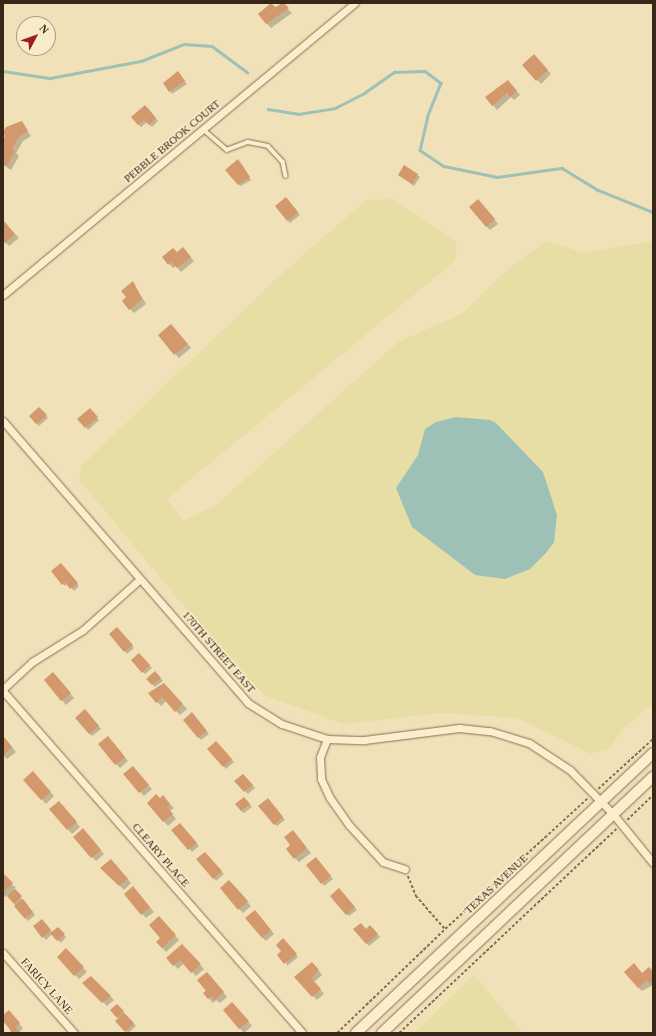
<!DOCTYPE html>
<html>
<head>
<meta charset="utf-8">
<style>
	body { margin:0 }
	#map { position:relative; width:656px; height:1036px; overflow:hidden; background:#f1e1b9; font-family:Georgia,serif }
	div>[style] { position:absolute }
	[style*='--x'] { left:calc(var(--x)*1px); top:calc(var(--y)*1px); width:calc(var(--w)*1px); rotate:calc(var(--a)*1deg) }
	.farmland>* { inset:0; background:#e7dea6 }
	.water>* { inset:0; background:#9ec1b7 }
	.shadow>* { inset:0; background:#0003 }
	.stream>* { height:2.5px; margin:-1.25px; padding:0 1.25px; transform-origin:1.25px; border-radius:1.25px; background:#9ec1b7 }
	.building>* { inset:0; background:#d3986b }
	.path>* { height:1.5px; margin-top:-0.75px; transform-origin:0; background:repeating-linear-gradient(90deg,#887053 0 3px,transparent 0 5px) }
	.roads { filter:drop-shadow(0 0 1px #887053) drop-shadow(0 0 1px #887053) }
	.service>* { height:3.5px; margin:-1.75px; padding:0 1.75px; transform-origin:1.75px; border-radius:1.75px; background:#fceecc }
	.minor>* { height:7px; margin:-3.5px; padding:0 3.5px; transform-origin:3.5px; border-radius:3.5px; background:#fceecc }
	.secondary>* { height:10px; margin:-5px; padding:0 5px; transform-origin:5px; border-radius:5px; background:#fceecc }
	span { translate:-50% -50%; white-space:nowrap; text-align:center; line-height:1.15; -webkit-text-stroke:3px #f8ebc9; paint-order:stroke }
	.street-label { font-size:11px; color:#362719 }
	.frame { position:absolute; inset:0; border:4px solid #362719; pointer-events:none }
	.north { position:absolute; left:16px; top:16px; width:40px; height:40px; box-sizing:border-box; background:#f8ebc9; border:1px solid #aa9d83; border-radius:50%; rotate:49deg; font-size:11px; font-weight:700; line-height:16px; text-align:center; color:#362719 }
	.north::after { content:''; display:block; margin:auto; width:14px; height:18px; background:#9c1f1e; clip-path:polygon(50% 0,100% 100%,50% 72%,0 100%) }
</style>
</head>
<body>
<div id="map">
	<div class="farmland">
		<div style="clip-path:polygon(393px 199px,457px 243px,455px 261px,167px 499px,183px 521px,216px 505px,398px 342px,463px 313px,509px 268px,546px 241px,585px 253px,653px 241px,653px 703px,623px 729px,609px 749px,591px 754px,517px 718px,441px 713px,344px 724px,266px 696px,221px 651px,79px 480px,81px 466px,275px 280px,366px 200px)"></div>
		<div style="clip-path:polygon(474px 975px,523px 1033px,414px 1033px)"></div>
	</div>
	<div class="water">
		<div style="clip-path:polygon(456px 417px,490px 420px,496px 423px,543px 472px,557px 515px,554px 542px,546px 553px,530px 569px,505px 579px,475px 575px,412px 527px,396px 488px,418px 455px,425px 429px,436px 422px)"></div>
	</div>
	<div class="shadow">
		<div style="clip-path:polygon(281px 3px,292px 13px,271px 28px,259px 15px,272px 4px,276px 8px)"></div>
		<div style="clip-path:polygon(534px 56px,551px 74px,541px 84px,523px 65px)"></div>
		<div style="clip-path:polygon(180px 75px,187px 84px,172px 94px,170px 91px)"></div>
		<div style="clip-path:polygon(512px 85px,520px 95px,514px 100px,511px 97px,497px 110px,486px 97px)"></div>
		<div style="clip-path:polygon(148px 108px,158px 121px,152px 127px,147px 122px,141px 127px,132px 117px)"></div>
		<div style="clip-path:polygon(21px 122px,31px 136px,23px 141px,16px 153px,19px 156px,11px 170px,3px 165px,3px 142px,6px 137px,3px 133px,7px 128px)"></div>
		<div style="clip-path:polygon(241px 163px,251px 180px,241px 186px,238px 184px)"></div>
		<div style="clip-path:polygon(399px 175px,417px 175px,420px 177px,414px 186px)"></div>
		<div style="clip-path:polygon(288px 201px,300px 215px,290px 223px,276px 206px)"></div>
		<div style="clip-path:polygon(482px 204px,498px 224px,490px 230px,486px 226px)"></div>
		<div style="clip-path:polygon(3px 221px,19px 238px,9px 246px,3px 240px)"></div>
		<div style="clip-path:polygon(177px 253px,187px 253px,194px 261px,181px 272px,176px 266px,173px 268px,169px 264px)"></div>
		<div style="clip-path:polygon(133px 282px,146px 304px,134px 313px,130px 309px,127px 297px)"></div>
		<div style="clip-path:polygon(175px 330px,191px 348px,179px 358px,159px 336px)"></div>
		<div style="clip-path:polygon(42px 410px,48px 418px,39px 426px,30px 416px)"></div>
		<div style="clip-path:polygon(92px 412px,99px 420px,88px 430px,86px 427px)"></div>
		<div style="clip-path:polygon(64px 567px,79px 586px,74px 591px,68px 584px,65px 586px,63px 584px)"></div>
		<div style="clip-path:polygon(120px 631px,134px 648px,127px 654px,125px 651px)"></div>
		<div style="clip-path:polygon(139px 654px,152px 668px,145px 674px,132px 661px)"></div>
		<div style="clip-path:polygon(158px 675px,163px 681px,155px 687px,148px 679px)"></div>
		<div style="clip-path:polygon(57px 677px,74px 698px,66px 705px,45px 680px)"></div>
		<div style="clip-path:polygon(168px 688px,187px 709px,180px 715px,166px 701px,161px 706px,157px 702px)"></div>
		<div style="clip-path:polygon(88px 713px,101px 729px,92px 736px,77px 718px)"></div>
		<div style="clip-path:polygon(194px 716px,209px 734px,201px 740px,184px 720px)"></div>
		<div style="clip-path:polygon(3px 736px,16px 752px,7px 759px,3px 755px)"></div>
		<div style="clip-path:polygon(112px 741px,128px 761px,120px 768px,116px 764px)"></div>
		<div style="clip-path:polygon(219px 745px,234px 762px,226px 769px,209px 749px)"></div>
		<div style="clip-path:polygon(136px 771px,152px 789px,144px 796px,124px 774px)"></div>
		<div style="clip-path:polygon(243px 775px,255px 788px,248px 794px,236px 781px)"></div>
		<div style="clip-path:polygon(37px 777px,54px 796px,46px 804px,25px 780px)"></div>
		<div style="clip-path:polygon(160px 799px,167px 801px,174px 808px,170px 811px,176px 819px,168px 826px,148px 803px)"></div>
		<div style="clip-path:polygon(247px 801px,252px 807px,244px 813px,241px 811px)"></div>
		<div style="clip-path:polygon(270px 802px,285px 820px,277px 826px,275px 824px)"></div>
		<div style="clip-path:polygon(63px 806px,80px 827px,72px 834px,51px 809px)"></div>
		<div style="clip-path:polygon(182px 827px,199px 846px,192px 852px,173px 830px)"></div>
		<div style="clip-path:polygon(87px 834px,104px 854px,96px 861px,92px 857px)"></div>
		<div style="clip-path:polygon(296px 835px,311px 853px,299px 862px,295px 858px,292px 846px)"></div>
		<div style="clip-path:polygon(208px 856px,224px 874px,216px 881px,198px 860px)"></div>
		<div style="clip-path:polygon(318px 861px,333px 879px,324px 886px,322px 883px)"></div>
		<div style="clip-path:polygon(115px 864px,131px 883px,124px 890px,102px 868px)"></div>
		<div style="clip-path:polygon(3px 875px,16px 888px,14px 889px,35px 915px,28px 921px,7px 895px,5px 897px,3px 895px)"></div>
		<div style="clip-path:polygon(233px 885px,251px 906px,243px 913px,239px 909px)"></div>
		<div style="clip-path:polygon(137px 892px,154px 912px,146px 918px,125px 894px)"></div>
		<div style="clip-path:polygon(341px 892px,357px 910px,349px 916px,347px 914px)"></div>
		<div style="clip-path:polygon(259px 915px,274px 934px,266px 941px,262px 937px)"></div>
		<div style="clip-path:polygon(163px 922px,179px 940px,166px 952px,157px 942px,162px 938px)"></div>
		<div style="clip-path:polygon(44px 923px,53px 933px,58px 928px,66px 937px,61px 943px,52px 934px,46px 940px,34px 926px)"></div>
		<div style="clip-path:polygon(370px 927px,380px 937px,369px 946px,354px 929px,366px 930px)"></div>
		<div style="clip-path:polygon(286px 942px,298px 957px,287px 966px,283px 951px)"></div>
		<div style="clip-path:polygon(186px 949px,204px 969px,196px 976px,184px 963px,178px 969px,168px 958px)"></div>
		<div style="clip-path:polygon(70px 954px,87px 972px,79px 979px,58px 957px)"></div>
		<div style="clip-path:polygon(316px 967px,322px 975px,314px 982px,324px 994px,317px 1000px,296px 977px)"></div>
		<div style="clip-path:polygon(653px 972px,653px 985px,642px 991px,638px 987px,642px 974px)"></div>
		<div style="clip-path:polygon(91px 977px,114px 1000px,107px 1006px,84px 983px)"></div>
		<div style="clip-path:polygon(211px 977px,227px 997px,220px 1003px,216px 1000px,213px 1003px,204px 993px)"></div>
		<div style="clip-path:polygon(117px 1005px,136px 1026px,128px 1033px,116px 1021px,119px 1019px,112px 1011px)"></div>
		<div style="clip-path:polygon(236px 1007px,252px 1026px,244px 1033px,224px 1010px)"></div>
		<div style="clip-path:polygon(3px 1016px,12px 1016px,23px 1028px,19px 1033px,10px 1033px,13px 1031px)"></div>
	</div>
	<div class="stream">
		<div style="--x:3;--y:71;--w:48;--a:8.5"></div>
		<div style="--x:50;--y:78;--w:93;--a:-10.6"></div>
		<div style="--x:141;--y:61;--w:46;--a:-21.6"></div>
		<div style="--x:184;--y:44;--w:28;--a:4"></div>
		<div style="--x:212;--y:46;--w:44;--a:36.6"></div>
		<div style="--x:268;--y:109;--w:30;--a:9"></div>
		<div style="--x:298;--y:114;--w:37;--a:-9"></div>
		<div style="--x:335;--y:108;--w:33;--a:-27"></div>
		<div style="--x:364;--y:93;--w:37;--a:-35"></div>
		<div style="--x:394;--y:72;--w:31;--a:-2"></div>
		<div style="--x:425;--y:71;--w:20;--a:37"></div>
		<div style="--x:441;--y:83;--w:35;--a:112"></div>
		<div style="--x:428;--y:116;--w:35;--a:103"></div>
		<div style="--x:420;--y:150;--w:29;--a:34"></div>
		<div style="--x:444;--y:166;--w:54;--a:11.7"></div>
		<div style="--x:497;--y:177;--w:66;--a:-7.9"></div>
		<div style="--x:562;--y:168;--w:42;--a:31.4"></div>
		<div style="--x:598;--y:190;--w:59;--a:21.8"></div>
	</div>
	<div class="building">
		<div style="clip-path:polygon(271px 3px,275px 7px,284px 3px,289px 8px,266px 24px,258px 14px)"></div>
		<div style="clip-path:polygon(534px 54px,548px 70px,536px 81px,522px 65px)"></div>
		<div style="clip-path:polygon(178px 71px,185px 81px,169px 92px,163px 83px)"></div>
		<div style="clip-path:polygon(508px 80px,517px 91px,510px 97px,507px 93px,492px 106px,485px 97px)"></div>
		<div style="clip-path:polygon(145px 105px,156px 118px,149px 125px,144px 120px,138px 125px,131px 117px)"></div>
		<div style="clip-path:polygon(22px 121px,28px 131px,19px 137px,12px 149px,15px 151px,7px 166px,3px 164px,3px 140px,5px 136px,3px 132px,6px 127px)"></div>
		<div style="clip-path:polygon(238px 159px,250px 177px,238px 185px,225px 170px)"></div>
		<div style="clip-path:polygon(404px 165px,418px 174px,412px 184px,398px 175px)"></div>
		<div style="clip-path:polygon(286px 197px,298px 212px,287px 221px,275px 206px)"></div>
		<div style="clip-path:polygon(478px 199px,495px 219px,486px 227px,469px 207px)"></div>
		<div style="clip-path:polygon(3px 220px,15px 234px,5px 243px,3px 241px)"></div>
		<div style="clip-path:polygon(183px 247px,191px 257px,177px 268px,171px 262px,168px 265px,162px 257px,173px 248px,177px 252px)"></div>
		<div style="clip-path:polygon(133px 281px,142px 299px,129px 310px,122px 301px,126px 297px,121px 291px)"></div>
		<div style="clip-path:polygon(171px 324px,188px 344px,174px 355px,158px 335px)"></div>
		<div style="clip-path:polygon(39px 407px,47px 415px,36px 424px,29px 416px)"></div>
		<div style="clip-path:polygon(90px 408px,98px 417px,85px 428px,77px 419px)"></div>
		<div style="clip-path:polygon(61px 563px,78px 583px,70px 589px,65px 582px,62px 585px,51px 571px)"></div>
		<div style="clip-path:polygon(117px 627px,133px 645px,124px 652px,109px 634px)"></div>
		<div style="clip-path:polygon(139px 653px,150px 665px,142px 673px,131px 660px)"></div>
		<div style="clip-path:polygon(155px 671px,161px 678px,152px 685px,146px 679px)"></div>
		<div style="clip-path:polygon(53px 672px,71px 693px,61px 701px,44px 680px)"></div>
		<div style="clip-path:polygon(164px 683px,183px 704px,175px 712px,162px 697px,156px 703px,148px 693px)"></div>
		<div style="clip-path:polygon(85px 709px,99px 726px,89px 734px,75px 718px)"></div>
		<div style="clip-path:polygon(192px 712px,207px 731px,198px 738px,183px 720px)"></div>
		<div style="clip-path:polygon(3px 736px,12px 747px,3px 755px)"></div>
		<div style="clip-path:polygon(108px 736px,125px 757px,115px 765px,98px 744px)"></div>
		<div style="clip-path:polygon(216px 741px,232px 759px,223px 767px,207px 749px)"></div>
		<div style="clip-path:polygon(133px 766px,149px 785px,139px 793px,123px 774px)"></div>
		<div style="clip-path:polygon(33px 771px,51px 792px,41px 800px,23px 780px)"></div>
		<div style="clip-path:polygon(243px 774px,253px 785px,244px 792px,234px 781px)"></div>
		<div style="clip-path:polygon(156px 794px,160px 798px,163px 795px,170px 804px,167px 807px,173px 814px,163px 822px,147px 803px)"></div>
		<div style="clip-path:polygon(244px 797px,250px 804px,241px 811px,235px 804px)"></div>
		<div style="clip-path:polygon(268px 798px,283px 817px,274px 825px,258px 806px)"></div>
		<div style="clip-path:polygon(59px 801px,77px 822px,67px 830px,49px 809px)"></div>
		<div style="clip-path:polygon(180px 823px,197px 843px,188px 850px,171px 830px)"></div>
		<div style="clip-path:polygon(83px 828px,101px 850px,91px 858px,73px 837px)"></div>
		<div style="clip-path:polygon(293px 830px,307px 848px,294px 859px,286px 849px,290px 845px,284px 837px)"></div>
		<div style="clip-path:polygon(205px 852px,222px 871px,213px 879px,196px 859px)"></div>
		<div style="clip-path:polygon(316px 857px,331px 876px,321px 884px,306px 865px)"></div>
		<div style="clip-path:polygon(111px 859px,128px 879px,119px 886px,100px 868px)"></div>
		<div style="clip-path:polygon(4px 874px,13px 883px,3px 892px,3px 875px)"></div>
		<div style="clip-path:polygon(229px 880px,248px 901px,238px 910px,220px 888px)"></div>
		<div style="clip-path:polygon(133px 886px,150px 907px,141px 915px,124px 894px)"></div>
		<div style="clip-path:polygon(339px 888px,355px 907px,346px 915px,330px 896px)"></div>
		<div style="clip-path:polygon(15px 889px,22px 896px,14px 904px,7px 896px)"></div>
		<div style="clip-path:polygon(23px 899px,33px 912px,25px 919px,14px 906px)"></div>
		<div style="clip-path:polygon(255px 910px,271px 930px,262px 938px,245px 918px)"></div>
		<div style="clip-path:polygon(159px 916px,176px 935px,162px 948px,156px 942px,160px 938px,149px 925px)"></div>
		<div style="clip-path:polygon(42px 919px,51px 930px,42px 938px,33px 926px)"></div>
		<div style="clip-path:polygon(361px 923px,366px 929px,370px 925px,378px 934px,366px 944px,353px 929px)"></div>
		<div style="clip-path:polygon(58px 927px,65px 934px,57px 941px,50px 933px)"></div>
		<div style="clip-path:polygon(283px 938px,297px 954px,284px 964px,277px 955px,281px 951px,276px 945px)"></div>
		<div style="clip-path:polygon(182px 944px,201px 964px,191px 973px,180px 960px,173px 966px,166px 958px)"></div>
		<div style="clip-path:polygon(66px 948px,84px 967px,74px 976px,57px 957px)"></div>
		<div style="clip-path:polygon(312px 962px,319px 970px,311px 978px,321px 989px,312px 997px,294px 977px)"></div>
		<div style="clip-path:polygon(634px 963px,642px 973px,649px 967px,653px 972px,653px 982px,651px 984px,647px 980px,638px 988px,624px 972px)"></div>
		<div style="clip-path:polygon(207px 972px,224px 992px,215px 1000px,212px 996px,208px 999px,203px 993px,206px 991px,197px 980px)"></div>
		<div style="clip-path:polygon(91px 976px,111px 996px,102px 1003px,82px 983px)"></div>
		<div style="clip-path:polygon(232px 1002px,249px 1021px,239px 1029px,223px 1010px)"></div>
		<div style="clip-path:polygon(117px 1004px,124px 1011px,117px 1018px,110px 1010px)"></div>
		<div style="clip-path:polygon(9px 1010px,20px 1023px,15px 1027px,20px 1033px,9px 1033px,11px 1031px,3px 1021px,3px 1015px)"></div>
		<div style="clip-path:polygon(124px 1013px,134px 1023px,125px 1032px,115px 1021px)"></div>
	</div>
	<div class="path">
		<div style="--x:598;--y:789;--w:74;--a:-42.3"></div>
		<div style="--x:627;--y:820;--w:36;--a:-44"></div>
		<div style="--x:408;--y:876;--w:22;--a:68"></div>
		<div style="--x:416;--y:896;--w:44;--a:48.7"></div>
		<div style="--x:445;--y:929;--w:194;--a:-42.5"></div>
		<div style="--x:337;--y:1033;--w:150;--a:-43.9"></div>
		<div style="--x:399;--y:1033;--w:298;--a:-43.2"></div>
	</div>
	<div class="roads">
		<div class="service">
			<div style="--x:203;--y:129;--w:32;--a:41"></div>
			<div style="--x:227;--y:150;--w:22;--a:-21"></div>
			<div style="--x:248;--y:142;--w:20;--a:11"></div>
			<div style="--x:268;--y:146;--w:22;--a:47"></div>
			<div style="--x:283;--y:162;--w:14;--a:78"></div>
		</div>
		<div class="minor">
			<div style="--x:3;--y:295;--w:457;--a:-39.7"></div>
			<div style="--x:3;--y:421;--w:374;--a:49"></div>
			<div style="--x:248;--y:703;--w:40;--a:32"></div>
			<div style="--x:282;--y:724;--w:47;--a:18.4"></div>
			<div style="--x:327;--y:739;--w:37;--a:2"></div>
			<div style="--x:364;--y:740;--w:96;--a:-7.2"></div>
			<div style="--x:459;--y:728;--w:31;--a:6"></div>
			<div style="--x:490;--y:731;--w:41;--a:17.1"></div>
			<div style="--x:529;--y:743;--w:49;--a:33.4"></div>
			<div style="--x:570;--y:770;--w:62;--a:45.7"></div>
			<div style="--x:613;--y:814;--w:63;--a:50.8"></div>
			<div style="--x:3;--y:689;--w:40;--a:-43"></div>
			<div style="--x:32;--y:662;--w:60;--a:-32.1"></div>
			<div style="--x:83;--y:630;--w:76;--a:-41.8"></div>
			<div style="--x:3;--y:691;--w:454;--a:48.8"></div>
			<div style="--x:327;--y:739;--w:19;--a:111"></div>
			<div style="--x:320;--y:757;--w:22;--a:87"></div>
			<div style="--x:321;--y:779;--w:21;--a:65"></div>
			<div style="--x:330;--y:798;--w:33;--a:55"></div>
			<div style="--x:349;--y:825;--w:50;--a:47.4"></div>
			<div style="--x:383;--y:862;--w:23;--a:18"></div>
			<div style="--x:3;--y:953;--w:107;--a:48.4"></div>
		</div>
		<div class="secondary">
			<div style="--x:356;--y:1033;--w:408;--a:-43.3"></div>
			<div style="--x:382;--y:1033;--w:373;--a:-43.4"></div>
		</div>
	</div>
	<div class="street-label">
		<span style="left:172px;top:141px;rotate:-40deg">PEBBLE BROOK COURT</span>
		<span style="left:219px;top:652px;rotate:49deg">170TH STREET EAST</span>
		<span style="left:161px;top:855px;rotate:49deg">CLEARY PLACE</span>
		<span style="left:496px;top:884px;rotate:-43deg">TEXAS AVENUE</span>
		<span style="left:47px;top:986px;rotate:48deg">FARICY LANE</span>
	</div>
	<div class="frame"></div>
	<div class="north">N</div>
</div>
</body>
</html>
